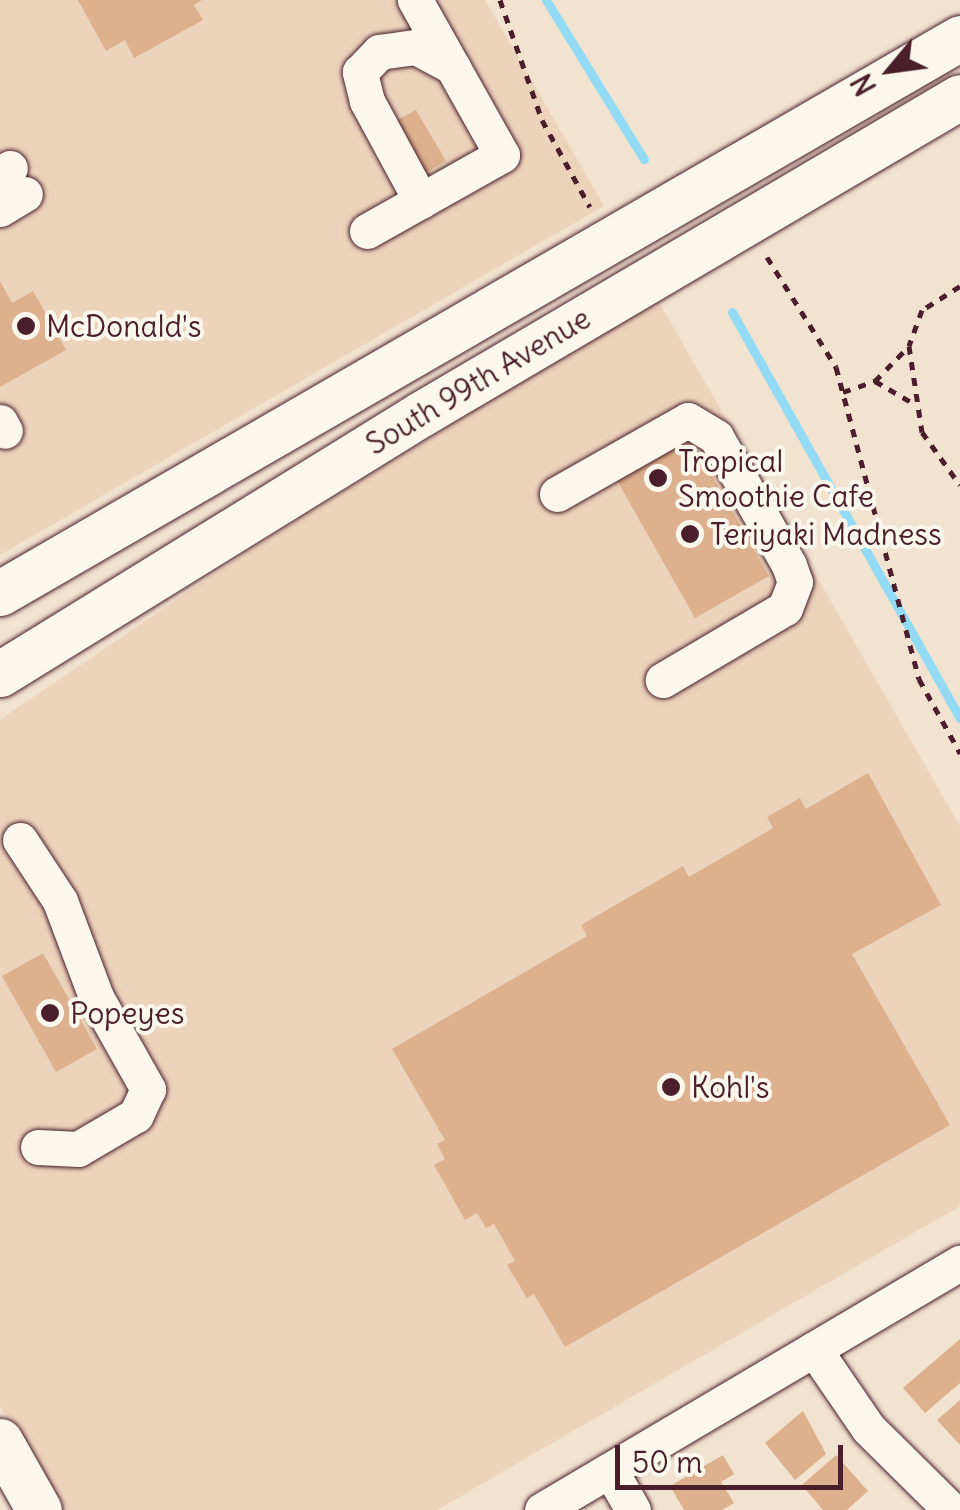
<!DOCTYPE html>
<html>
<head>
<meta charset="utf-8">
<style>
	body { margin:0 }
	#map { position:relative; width:960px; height:1510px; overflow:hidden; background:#f2e2d0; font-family:Delius,sans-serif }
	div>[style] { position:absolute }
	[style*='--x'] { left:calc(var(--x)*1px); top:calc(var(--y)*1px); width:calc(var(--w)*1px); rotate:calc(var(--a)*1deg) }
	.built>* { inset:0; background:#ecd3bc }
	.stream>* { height:9px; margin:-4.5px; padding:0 4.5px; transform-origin:4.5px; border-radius:4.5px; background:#93dbf4 }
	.building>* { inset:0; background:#ddb18d }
	.path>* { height:5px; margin-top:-2.5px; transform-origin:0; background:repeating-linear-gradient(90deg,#4a1f2b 0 8px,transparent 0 16px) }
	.roads { filter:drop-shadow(0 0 2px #4a1f2b) drop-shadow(0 0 2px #4a1f2b) }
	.minor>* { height:35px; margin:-17.5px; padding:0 17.5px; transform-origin:17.5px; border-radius:17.5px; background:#fbf7ec }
	.major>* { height:45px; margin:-22.5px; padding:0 22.5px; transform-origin:22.5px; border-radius:22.5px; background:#fbf7ec }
	.dots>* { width:28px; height:28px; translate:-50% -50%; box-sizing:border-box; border:5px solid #fbf7ec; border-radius:50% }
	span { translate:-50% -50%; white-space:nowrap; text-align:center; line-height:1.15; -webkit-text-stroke:8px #fbf7ec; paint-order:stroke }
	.poi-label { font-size:30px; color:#4a1f2b }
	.left { translate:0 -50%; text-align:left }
	.street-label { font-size:30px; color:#4a1f2b }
	.north { position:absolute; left:840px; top:20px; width:100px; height:100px; -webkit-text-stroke:8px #fbf7ec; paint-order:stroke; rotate:241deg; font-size:28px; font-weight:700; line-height:40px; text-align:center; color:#4a1f2b }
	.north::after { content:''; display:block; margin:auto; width:35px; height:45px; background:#4a1f2b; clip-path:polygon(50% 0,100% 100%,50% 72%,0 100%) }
	.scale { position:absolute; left:615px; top:1445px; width:228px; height:45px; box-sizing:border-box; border:5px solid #4a1f2b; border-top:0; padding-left:12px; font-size:30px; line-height:35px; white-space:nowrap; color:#4a1f2b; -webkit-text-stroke:8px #fbf7ec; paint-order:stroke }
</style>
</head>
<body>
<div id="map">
	<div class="built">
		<div style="clip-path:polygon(0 0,485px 0,604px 206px,0 555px)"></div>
		<div style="clip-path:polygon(656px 297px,960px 826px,960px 1206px,437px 1510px,61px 1510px,0 1406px,0 720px,246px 552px)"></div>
	</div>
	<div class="stream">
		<div style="--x:546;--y:0;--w:187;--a:58.4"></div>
		<div style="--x:732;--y:312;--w:466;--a:60.7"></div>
	</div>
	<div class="building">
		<div style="clip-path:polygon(78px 0,202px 0,194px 5px,203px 20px,134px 58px,125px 40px,106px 51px)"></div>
		<div style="clip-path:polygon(416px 110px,446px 161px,420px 176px,390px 124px)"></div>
		<div style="clip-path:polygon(0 281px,12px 303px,33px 291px,66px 350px,0 387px)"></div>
		<div style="clip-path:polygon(689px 435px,769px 576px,695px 618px,615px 477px)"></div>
		<div style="clip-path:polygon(868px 773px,941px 905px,852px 954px,950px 1125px,565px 1347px,534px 1294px,527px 1298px,507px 1265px,515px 1261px,494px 1224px,486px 1228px,477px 1213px,465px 1220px,434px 1165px,445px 1159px,437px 1144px,445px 1140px,392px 1049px,587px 936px,581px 925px,683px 866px,689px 877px,773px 828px,767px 817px,800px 798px,806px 809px)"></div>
		<div style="clip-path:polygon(43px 953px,97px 1049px,56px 1072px,2px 976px)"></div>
		<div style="clip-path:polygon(960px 1339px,960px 1383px,925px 1413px,903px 1388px)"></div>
		<div style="clip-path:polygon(960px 1400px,960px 1445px,937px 1420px)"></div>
		<div style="clip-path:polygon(803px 1411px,826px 1454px,795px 1480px,765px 1443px)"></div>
		<div style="clip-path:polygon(723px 1455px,734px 1474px,721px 1482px,734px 1503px,722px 1510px,684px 1510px,670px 1486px)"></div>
		<div style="clip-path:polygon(836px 1455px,868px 1491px,847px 1510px,823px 1510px,802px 1485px)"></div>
	</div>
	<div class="path">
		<div style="--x:500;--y:0;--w:127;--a:70.7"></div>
		<div style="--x:542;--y:120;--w:99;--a:61.1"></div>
		<div style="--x:767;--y:257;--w:130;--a:57.9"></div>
		<div style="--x:836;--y:367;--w:323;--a:75.1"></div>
		<div style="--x:919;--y:679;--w:85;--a:61"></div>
		<div style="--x:960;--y:286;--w:45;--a:147.7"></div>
		<div style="--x:922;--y:310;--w:38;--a:110"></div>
		<div style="--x:909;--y:346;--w:87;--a:81.4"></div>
		<div style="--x:922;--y:432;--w:65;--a:54.4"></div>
		<div style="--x:875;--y:381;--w:42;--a:30.3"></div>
		<div style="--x:843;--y:392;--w:34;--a:-19"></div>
		<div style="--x:875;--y:381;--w:49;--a:-45.8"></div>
	</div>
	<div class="roads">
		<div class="minor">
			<div style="--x:0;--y:173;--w:11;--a:-27"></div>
			<div style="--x:421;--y:201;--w:114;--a:-118.4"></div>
			<div style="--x:367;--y:101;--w:30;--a:-104"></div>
			<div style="--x:360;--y:72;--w:28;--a:-46"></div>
			<div style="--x:379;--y:52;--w:37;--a:-8"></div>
			<div style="--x:416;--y:47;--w:42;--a:28.4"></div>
			<div style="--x:0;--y:209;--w:29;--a:-31"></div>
			<div style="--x:367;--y:231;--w:155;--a:-29.4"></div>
			<div style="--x:502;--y:155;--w:178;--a:-119.3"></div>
			<div style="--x:0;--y:422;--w:10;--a:61"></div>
			<div style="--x:557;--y:494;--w:150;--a:-29.5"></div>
			<div style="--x:688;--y:420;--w:33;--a:31"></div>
			<div style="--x:716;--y:437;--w:147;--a:60.3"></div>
			<div style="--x:789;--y:565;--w:18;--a:71"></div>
			<div style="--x:795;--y:582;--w:28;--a:111"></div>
			<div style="--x:785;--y:608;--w:142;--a:149.5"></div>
			<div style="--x:20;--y:840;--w:73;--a:56.7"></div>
			<div style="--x:60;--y:901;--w:103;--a:69.4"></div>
			<div style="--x:96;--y:997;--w:106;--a:60.5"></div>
			<div style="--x:148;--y:1089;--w:29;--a:115"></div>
			<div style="--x:136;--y:1115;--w:67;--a:149.6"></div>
			<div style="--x:78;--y:1149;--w:40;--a:-177.1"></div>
			<div style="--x:814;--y:1349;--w:96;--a:55.6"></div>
			<div style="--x:868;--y:1428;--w:117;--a:44.7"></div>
			<div style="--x:610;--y:1470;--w:46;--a:60.1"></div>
			<div style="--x:542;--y:1510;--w:486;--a:-30.6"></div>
		</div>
		<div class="major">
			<div style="--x:0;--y:593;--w:1109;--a:-30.03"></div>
			<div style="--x:0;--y:674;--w:495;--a:-31.7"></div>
			<div style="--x:421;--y:414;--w:625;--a:-30.46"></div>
			<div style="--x:0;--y:1441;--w:79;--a:60.5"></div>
		</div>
	</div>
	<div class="dots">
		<div style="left:26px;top:326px;background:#4a1f2b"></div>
		<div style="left:658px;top:478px;background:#4a1f2b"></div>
		<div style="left:690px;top:534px;background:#4a1f2b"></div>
		<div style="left:50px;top:1013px;background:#4a1f2b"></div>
		<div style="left:671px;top:1087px;background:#4a1f2b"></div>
	</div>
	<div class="poi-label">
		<span class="left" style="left:46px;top:326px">McDonald's</span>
		<span class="left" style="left:678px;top:478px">Tropical<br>Smoothie Cafe</span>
		<span class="left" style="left:710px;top:534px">Teriyaki Madness</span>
		<span class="left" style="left:70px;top:1013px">Popeyes</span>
		<span class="left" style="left:691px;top:1087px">Kohl's</span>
	</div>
	<div class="street-label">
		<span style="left:478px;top:381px;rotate:-31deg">South 99th Avenue</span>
	</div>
	<div class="north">N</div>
	<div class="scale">50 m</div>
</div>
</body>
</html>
